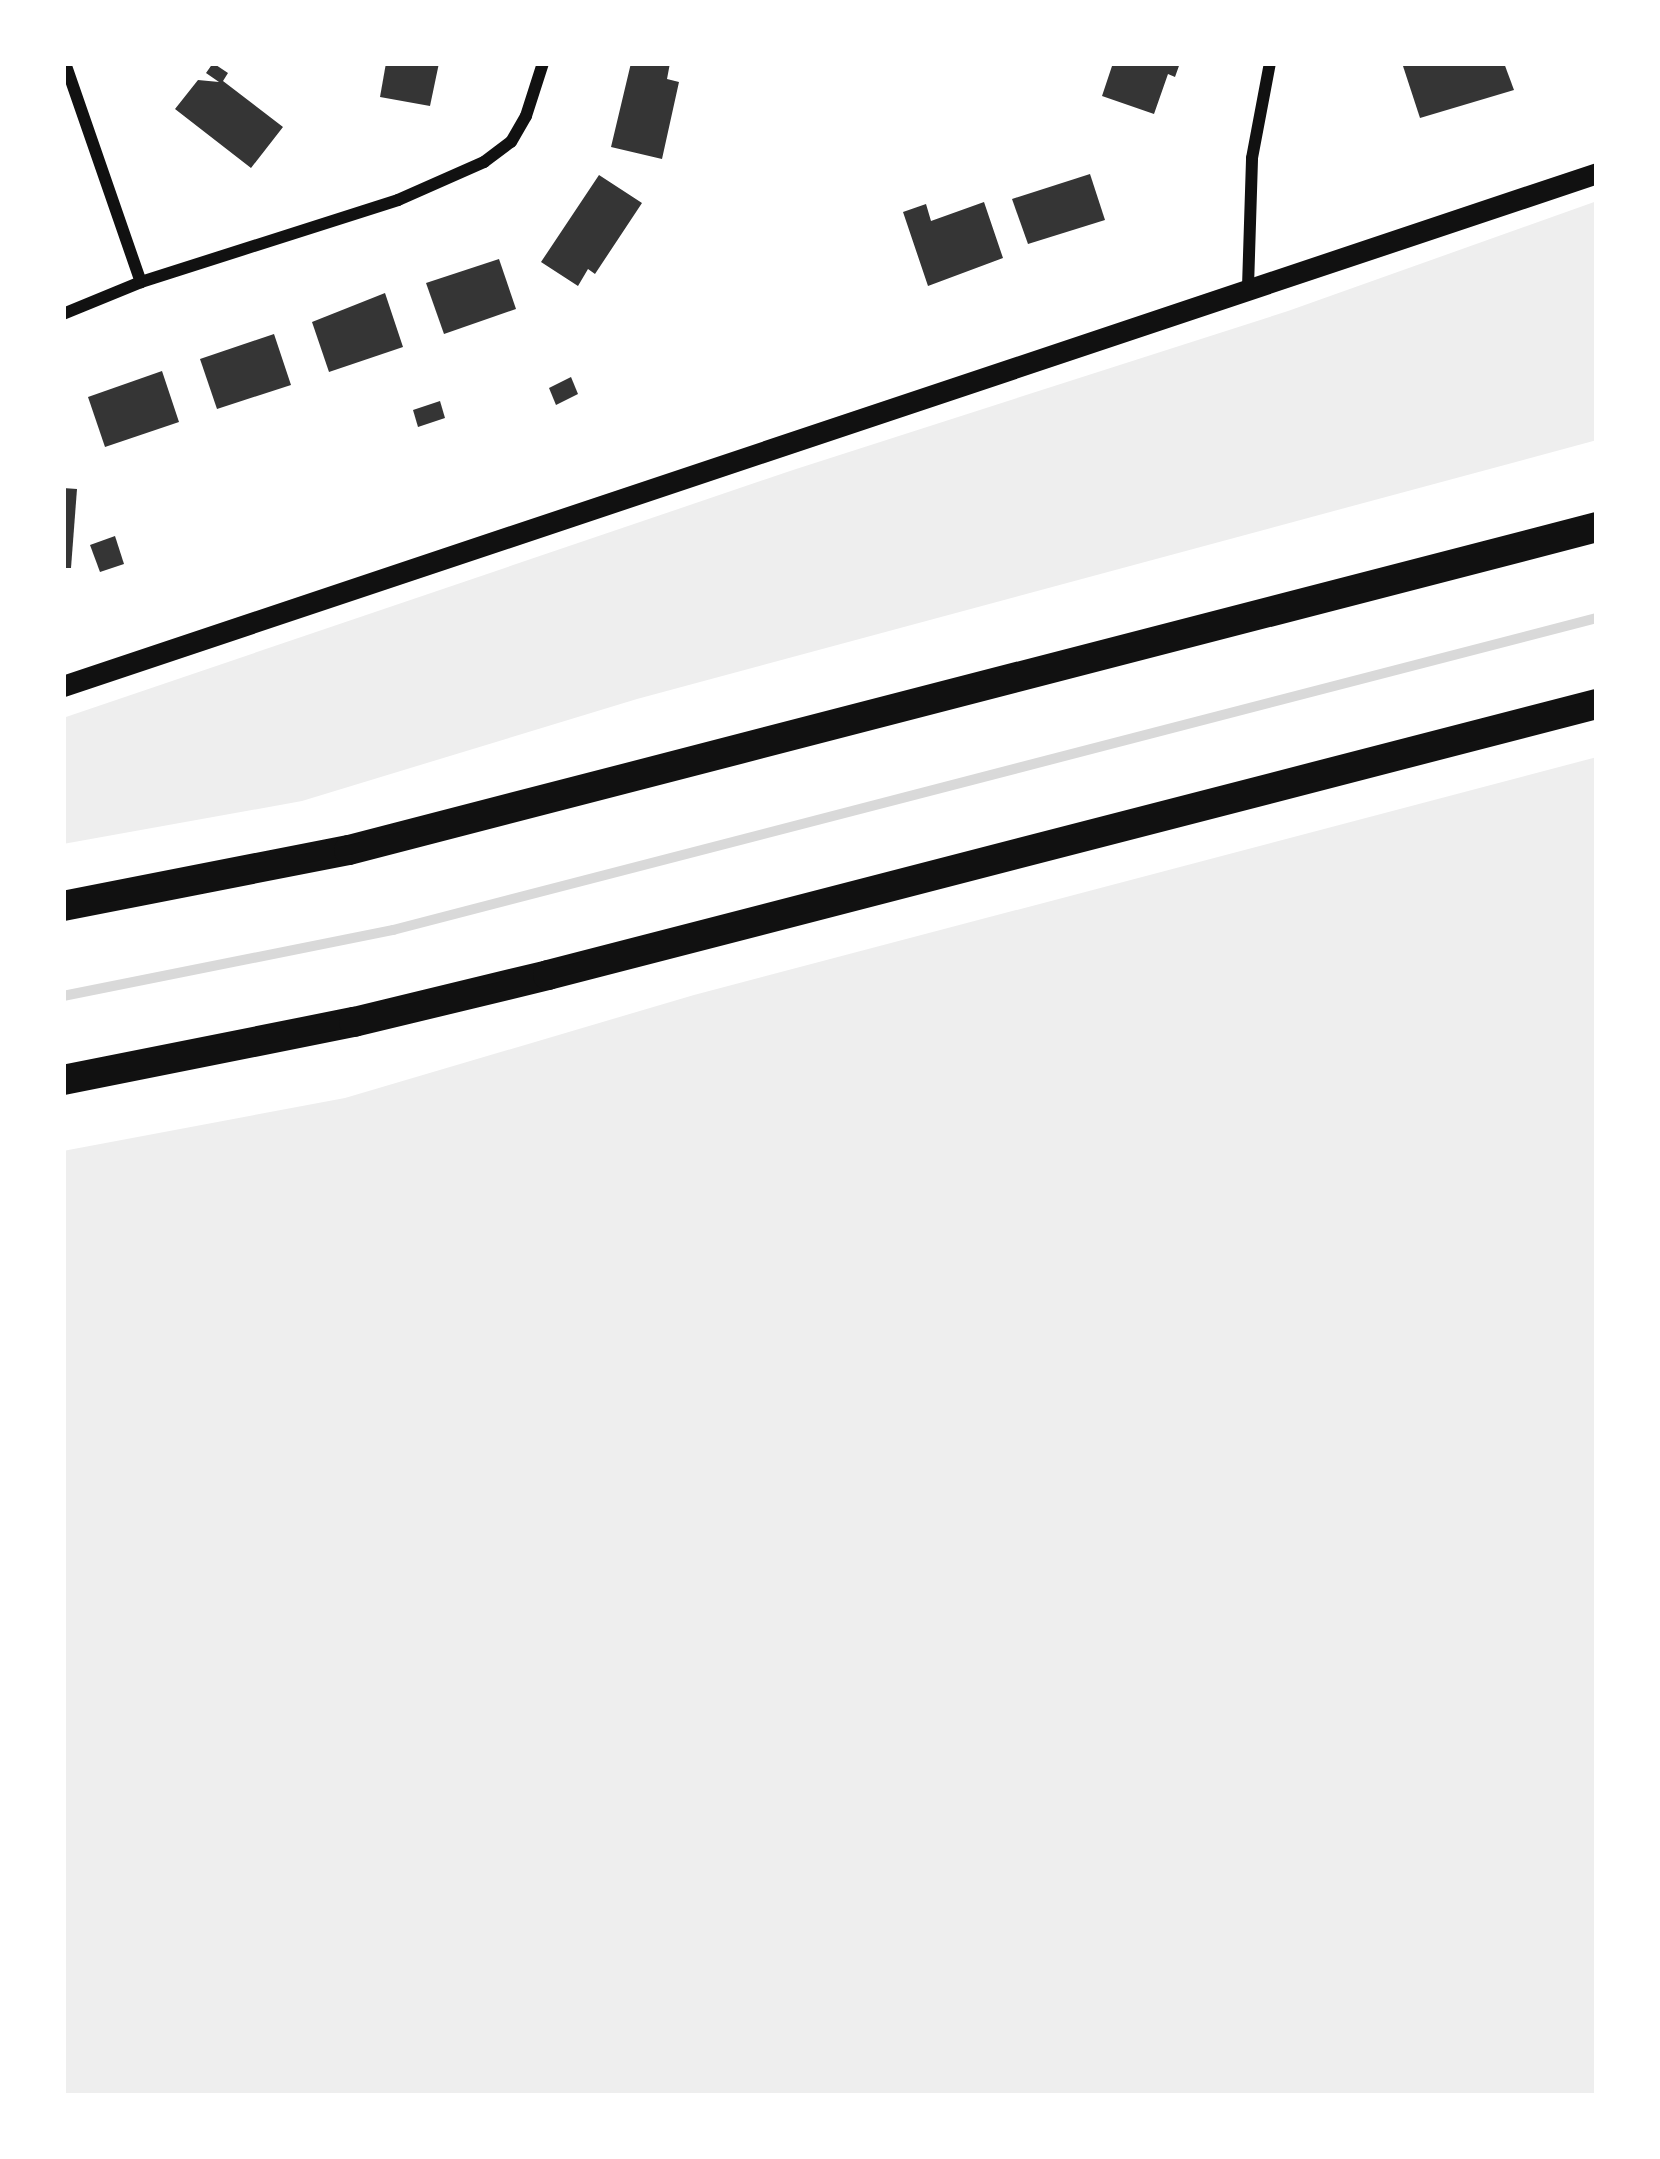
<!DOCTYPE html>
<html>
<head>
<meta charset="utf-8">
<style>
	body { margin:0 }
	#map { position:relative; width:1660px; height:2159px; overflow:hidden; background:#fff; font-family:"DM Sans",sans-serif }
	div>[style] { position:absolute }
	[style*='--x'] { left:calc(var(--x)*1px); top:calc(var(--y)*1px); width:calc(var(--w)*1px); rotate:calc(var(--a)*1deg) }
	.green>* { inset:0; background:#eee }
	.stream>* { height:10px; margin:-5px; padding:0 5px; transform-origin:5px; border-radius:5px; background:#d9d9d9 }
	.building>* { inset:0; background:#353535 }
	.minor>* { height:12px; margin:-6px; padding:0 6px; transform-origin:6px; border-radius:6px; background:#111 }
	.tertiary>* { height:21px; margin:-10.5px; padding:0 10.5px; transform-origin:10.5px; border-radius:10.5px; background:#111 }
	.primary>* { height:30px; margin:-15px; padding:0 15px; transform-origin:15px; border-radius:15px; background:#111 }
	span { translate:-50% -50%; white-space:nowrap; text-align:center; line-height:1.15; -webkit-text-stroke:10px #fff; paint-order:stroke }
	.frame { position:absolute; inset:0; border:66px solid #fff; pointer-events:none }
</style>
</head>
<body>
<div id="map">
	<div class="green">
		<div style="clip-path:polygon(1597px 201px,1597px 440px,637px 699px,302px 801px,63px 844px,63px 718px,793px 470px,1288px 311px)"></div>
		<div style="clip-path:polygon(1597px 757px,1597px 2096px,63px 2096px,63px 1151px,345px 1098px,694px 995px)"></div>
	</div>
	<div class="stream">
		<div style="--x:63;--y:996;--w:337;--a:-11.3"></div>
		<div style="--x:393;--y:930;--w:1244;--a:-14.53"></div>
	</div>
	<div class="building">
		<div style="clip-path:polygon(213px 63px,228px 73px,223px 81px,283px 127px,251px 168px,175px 109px,198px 80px,219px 82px,206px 73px)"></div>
		<div style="clip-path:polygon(386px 63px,439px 63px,430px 106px,380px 97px)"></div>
		<div style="clip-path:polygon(631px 63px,670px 63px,667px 79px,679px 82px,662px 159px,611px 147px)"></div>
		<div style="clip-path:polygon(1113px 63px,1180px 63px,1175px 77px,1168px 74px,1154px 114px,1102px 96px)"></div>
		<div style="clip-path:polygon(1402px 63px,1504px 63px,1514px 90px,1420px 118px)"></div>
		<div style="clip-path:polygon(1090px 174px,1105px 220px,1028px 244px,1012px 199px)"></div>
		<div style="clip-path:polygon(599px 175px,642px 203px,595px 274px,588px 269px,578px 286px,541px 262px)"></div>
		<div style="clip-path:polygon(984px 202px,1003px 258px,928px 286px,903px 212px,926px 204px,931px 221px)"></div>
		<div style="clip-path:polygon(499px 259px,516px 309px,444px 334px,426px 283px)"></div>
		<div style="clip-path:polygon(385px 293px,403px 347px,329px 372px,312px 322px)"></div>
		<div style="clip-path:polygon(274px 334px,291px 385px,217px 409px,200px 359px)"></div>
		<div style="clip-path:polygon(162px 371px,179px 422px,105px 447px,88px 397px)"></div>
		<div style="clip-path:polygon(571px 377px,578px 394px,556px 405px,549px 388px)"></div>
		<div style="clip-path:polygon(440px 401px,445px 418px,418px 427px,413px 410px)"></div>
		<div style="clip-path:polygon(63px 488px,77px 489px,71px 568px,63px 568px)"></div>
		<div style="clip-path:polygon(115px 536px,124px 564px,100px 572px,90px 545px)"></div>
	</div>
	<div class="minor">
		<div style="--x:65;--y:63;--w:232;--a:70.9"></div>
		<div style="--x:1248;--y:287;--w:129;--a:-88.2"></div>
		<div style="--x:1252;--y:158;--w:97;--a:-79.3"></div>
		<div style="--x:63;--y:314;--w:84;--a:-22.3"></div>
		<div style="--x:141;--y:282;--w:270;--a:-17.7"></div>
		<div style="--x:398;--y:200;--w:94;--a:-23.8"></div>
		<div style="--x:484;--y:162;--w:34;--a:-37"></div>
		<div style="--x:511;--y:142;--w:30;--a:-60"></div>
		<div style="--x:526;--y:116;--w:56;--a:-72.2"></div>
	</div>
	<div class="tertiary">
		<div style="--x:63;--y:686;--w:1618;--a:-18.49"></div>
	</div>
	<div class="primary">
		<div style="--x:63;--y:906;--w:291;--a:-11.1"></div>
		<div style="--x:349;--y:850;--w:1289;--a:-14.51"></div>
		<div style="--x:63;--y:1080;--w:297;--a:-11.3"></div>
		<div style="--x:354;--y:1022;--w:200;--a:-13.6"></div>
		<div style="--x:548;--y:975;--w:1083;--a:-14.49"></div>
	</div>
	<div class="frame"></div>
</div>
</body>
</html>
